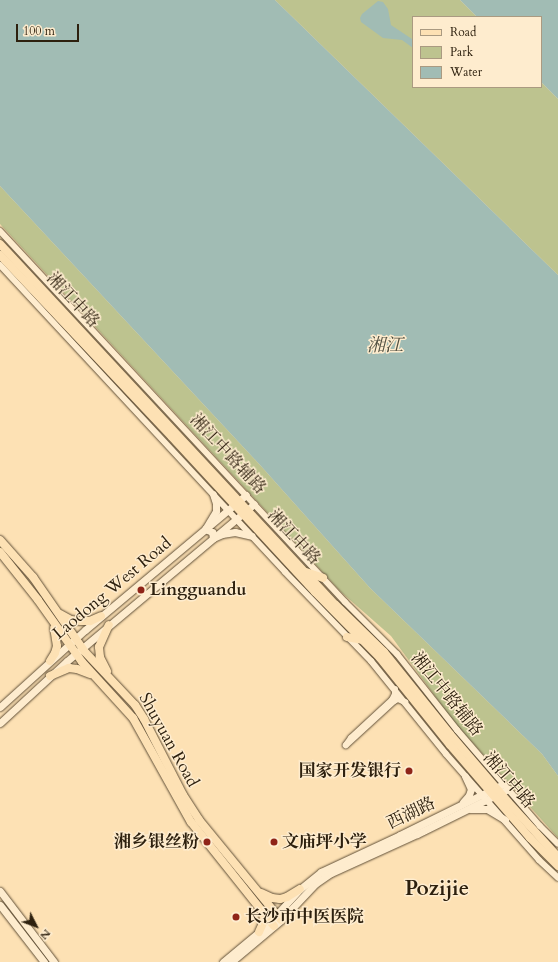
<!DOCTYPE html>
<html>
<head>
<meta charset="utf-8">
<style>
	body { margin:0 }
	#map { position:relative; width:558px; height:962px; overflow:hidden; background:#fde1b4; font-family:Cardo,"Noto Serif SC",serif }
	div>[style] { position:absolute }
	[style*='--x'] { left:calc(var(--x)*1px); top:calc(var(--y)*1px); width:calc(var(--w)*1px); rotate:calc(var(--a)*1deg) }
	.green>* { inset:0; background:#bdc38f }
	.water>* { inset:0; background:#a1bcb4 }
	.roads { filter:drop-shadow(0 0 1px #615038) drop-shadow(0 0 1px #615038) }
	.tertiary>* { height:6px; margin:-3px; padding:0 3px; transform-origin:3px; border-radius:3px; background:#feecce }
	.secondary>* { height:7px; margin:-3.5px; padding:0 3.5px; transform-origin:3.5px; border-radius:3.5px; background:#feecce }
	.primary>* { height:8px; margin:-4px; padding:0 4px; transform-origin:4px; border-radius:4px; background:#fde1b4 }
	.dots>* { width:11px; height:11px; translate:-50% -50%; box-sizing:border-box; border:2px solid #feecce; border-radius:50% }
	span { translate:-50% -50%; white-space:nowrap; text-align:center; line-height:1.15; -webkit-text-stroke:3px #feecce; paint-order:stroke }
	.street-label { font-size:17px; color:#2d200e }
	.poi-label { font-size:17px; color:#2d200e; font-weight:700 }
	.left { translate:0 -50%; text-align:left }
	.right { translate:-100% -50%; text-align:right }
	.water-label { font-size:18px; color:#504f40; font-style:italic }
	.district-label { font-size:21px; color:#2d200e; font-weight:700 }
	.legend { position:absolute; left:412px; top:16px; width:130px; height:72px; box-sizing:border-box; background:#feecce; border:1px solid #aa9a81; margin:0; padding:5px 7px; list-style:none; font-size:12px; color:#2d200e }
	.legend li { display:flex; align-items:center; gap:8px; height:20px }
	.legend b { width:20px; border:1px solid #aa9a81 }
	.north { position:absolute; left:16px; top:906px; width:40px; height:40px; -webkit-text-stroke:3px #feecce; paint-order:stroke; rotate:132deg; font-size:11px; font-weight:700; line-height:16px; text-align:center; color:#2d200e }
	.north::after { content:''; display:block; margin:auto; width:14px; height:18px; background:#2d200e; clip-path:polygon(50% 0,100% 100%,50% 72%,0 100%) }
	.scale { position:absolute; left:16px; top:24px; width:63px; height:18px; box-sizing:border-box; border:2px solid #2d200e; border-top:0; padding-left:5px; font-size:12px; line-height:14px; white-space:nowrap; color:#2d200e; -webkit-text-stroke:3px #feecce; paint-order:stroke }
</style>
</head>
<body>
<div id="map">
	<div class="green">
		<div style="clip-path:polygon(275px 0,460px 0,477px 17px,413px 17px,413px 87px,541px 87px,541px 82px,558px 99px,558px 275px)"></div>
		<div style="clip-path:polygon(0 186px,260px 465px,370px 588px,542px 754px,558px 776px,558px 838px,454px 722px,391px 636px,341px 592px,0 224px)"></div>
	</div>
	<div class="water">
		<div style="clip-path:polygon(0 0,275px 0,558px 275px,558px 776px,542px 754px,370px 588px,260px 465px,0 186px)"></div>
		<div style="clip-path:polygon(460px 0,558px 0,558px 99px,541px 82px,541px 17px,477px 17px)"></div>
		<div style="clip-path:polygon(378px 1px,383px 2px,388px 9px,391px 25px,412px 39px,413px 48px,402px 40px,383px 38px,361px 22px,360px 18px,362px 14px)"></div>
	</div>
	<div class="roads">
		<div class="tertiary">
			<div style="--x:0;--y:231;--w:507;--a:47.08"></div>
			<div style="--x:345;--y:602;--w:74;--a:45"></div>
			<div style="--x:397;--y:654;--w:97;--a:51.7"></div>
			<div style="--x:457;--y:730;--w:127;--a:49.2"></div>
			<div style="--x:540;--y:826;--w:25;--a:45"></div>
			<div style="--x:0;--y:265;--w:419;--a:47.1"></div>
			<div style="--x:285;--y:572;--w:124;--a:46"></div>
			<div style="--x:371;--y:661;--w:119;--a:51.1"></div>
			<div style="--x:446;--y:754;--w:141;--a:48.7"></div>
			<div style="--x:539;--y:860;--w:26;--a:43"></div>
			<div style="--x:395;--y:689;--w:5;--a:90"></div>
			<div style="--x:395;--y:694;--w:7;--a:117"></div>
			<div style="--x:392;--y:700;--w:56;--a:137.2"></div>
			<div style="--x:351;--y:738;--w:9;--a:126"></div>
			<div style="--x:346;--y:745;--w:65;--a:-42.5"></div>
			<div style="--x:394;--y:701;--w:4;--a:-27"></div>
			<div style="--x:398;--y:699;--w:8;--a:23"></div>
		</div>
		<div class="secondary">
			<div style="--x:213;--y:494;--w:9;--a:72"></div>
			<div style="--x:216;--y:503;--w:8;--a:90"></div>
			<div style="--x:216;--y:511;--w:21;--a:121"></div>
			<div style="--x:205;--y:529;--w:8;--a:23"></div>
			<div style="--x:212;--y:532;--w:6;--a:81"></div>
			<div style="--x:213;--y:538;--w:10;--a:-24"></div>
			<div style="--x:222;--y:534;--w:13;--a:-9"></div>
			<div style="--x:235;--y:532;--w:17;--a:13"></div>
			<div style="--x:0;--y:707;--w:115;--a:-42.2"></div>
			<div style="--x:85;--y:630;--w:210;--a:-40"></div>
			<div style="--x:0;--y:723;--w:91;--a:-42.8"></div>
			<div style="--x:67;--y:661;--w:244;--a:-40"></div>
			<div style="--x:463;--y:802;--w:9;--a:-49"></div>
			<div style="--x:469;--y:795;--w:6;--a:-72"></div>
			<div style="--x:471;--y:789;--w:14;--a:-115"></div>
			<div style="--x:470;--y:809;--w:17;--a:0"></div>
			<div style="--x:487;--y:809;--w:21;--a:31"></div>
			<div style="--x:0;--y:891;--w:89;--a:52.7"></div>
			<div style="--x:0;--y:905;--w:72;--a:52.3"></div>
			<div style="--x:223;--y:962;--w:56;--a:-39.9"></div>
			<div style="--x:266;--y:926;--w:50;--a:-47.4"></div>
			<div style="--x:300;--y:889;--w:27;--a:-39"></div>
			<div style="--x:321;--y:872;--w:87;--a:-25.1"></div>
			<div style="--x:400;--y:835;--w:115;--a:-26.3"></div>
			<div style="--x:231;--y:962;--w:65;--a:-40"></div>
			<div style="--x:281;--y:920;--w:50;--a:-46.6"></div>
			<div style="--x:315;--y:884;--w:19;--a:-35"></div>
			<div style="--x:331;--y:873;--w:94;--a:-24.4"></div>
			<div style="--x:417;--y:834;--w:102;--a:-26.3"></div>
		</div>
		<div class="primary">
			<div style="--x:0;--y:244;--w:493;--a:47.1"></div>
			<div style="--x:336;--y:605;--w:67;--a:44.4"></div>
			<div style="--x:384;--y:652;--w:105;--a:51.2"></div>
			<div style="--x:450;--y:734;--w:89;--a:49.5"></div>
			<div style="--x:508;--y:802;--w:74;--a:47.7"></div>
			<div style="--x:0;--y:255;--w:250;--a:46.6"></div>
			<div style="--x:172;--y:437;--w:211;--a:47.3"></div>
			<div style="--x:315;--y:592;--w:93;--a:45.4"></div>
			<div style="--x:380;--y:658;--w:112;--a:51.2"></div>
			<div style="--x:450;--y:745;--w:123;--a:49.3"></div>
			<div style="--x:530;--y:838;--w:40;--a:45"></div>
			<div style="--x:0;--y:540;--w:50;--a:48.3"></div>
			<div style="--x:33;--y:577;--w:91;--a:55.3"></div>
			<div style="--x:85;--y:652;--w:73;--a:46.7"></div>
			<div style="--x:135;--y:705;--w:17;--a:57"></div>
			<div style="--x:144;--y:719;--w:85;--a:62.8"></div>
			<div style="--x:183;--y:795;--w:30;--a:57"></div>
			<div style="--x:199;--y:820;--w:129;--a:50.6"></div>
			<div style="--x:0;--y:552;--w:61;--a:51.6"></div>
			<div style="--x:38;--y:600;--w:76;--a:54.6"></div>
			<div style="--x:82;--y:662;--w:76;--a:47.7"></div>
			<div style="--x:133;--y:718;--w:119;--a:60.9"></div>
			<div style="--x:191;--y:822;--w:133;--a:51.4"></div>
			<div style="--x:306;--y:572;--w:18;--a:19"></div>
			<div style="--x:60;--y:614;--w:13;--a:29"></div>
			<div style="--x:71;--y:620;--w:10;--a:6"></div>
			<div style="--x:81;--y:621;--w:9;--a:0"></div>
			<div style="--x:90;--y:621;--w:12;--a:-24"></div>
			<div style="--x:347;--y:637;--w:15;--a:11"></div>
			<div style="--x:50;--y:661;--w:9;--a:-58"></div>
			<div style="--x:55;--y:653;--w:7;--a:-74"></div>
			<div style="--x:57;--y:646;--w:18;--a:-99"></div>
			<div style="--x:107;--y:671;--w:16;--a:-117"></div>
			<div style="--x:100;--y:657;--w:10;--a:-96"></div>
			<div style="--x:99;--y:647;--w:24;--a:-66"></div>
			<div style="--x:50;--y:676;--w:21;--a:-23"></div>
			<div style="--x:69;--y:668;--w:8;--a:7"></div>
			<div style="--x:77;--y:669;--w:14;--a:21"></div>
			<div style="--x:261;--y:893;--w:12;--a:24"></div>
			<div style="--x:272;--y:898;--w:8;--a:7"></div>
			<div style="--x:280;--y:899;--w:7;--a:-16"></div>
			<div style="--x:287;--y:897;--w:15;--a:-32"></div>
			<div style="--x:259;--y:932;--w:12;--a:-66"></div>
			<div style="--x:264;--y:921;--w:8;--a:-97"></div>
		</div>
	</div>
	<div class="dots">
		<div style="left:141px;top:590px;background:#8f2418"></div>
		<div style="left:409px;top:771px;background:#8f2418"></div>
		<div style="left:207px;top:842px;background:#8f2418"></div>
		<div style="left:274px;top:842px;background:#8f2418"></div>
		<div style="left:236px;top:917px;background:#8f2418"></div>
	</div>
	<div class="street-label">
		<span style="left:73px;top:300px;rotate:47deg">湘江中路</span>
		<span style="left:228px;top:454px;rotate:47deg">湘江中路辅路</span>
		<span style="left:294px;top:537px;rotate:47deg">湘江中路</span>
		<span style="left:112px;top:588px;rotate:-40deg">Laodong West Road</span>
		<span style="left:447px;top:694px;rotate:51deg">湘江中路辅路</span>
		<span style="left:169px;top:740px;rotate:61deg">Shuyuan Road</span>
		<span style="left:509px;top:780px;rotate:49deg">湘江中路</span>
		<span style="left:411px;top:813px;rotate:-26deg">西湖路</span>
	</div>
	<div class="poi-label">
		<span class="left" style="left:150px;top:590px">Lingguandu</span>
		<span class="right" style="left:401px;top:771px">国家开发银行</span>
		<span class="right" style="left:199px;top:842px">湘乡银丝粉</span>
		<span class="left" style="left:282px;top:842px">文庙坪小学</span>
		<span class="left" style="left:245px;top:917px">长沙市中医医院</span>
	</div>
	<div class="water-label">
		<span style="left:385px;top:346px">湘江</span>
	</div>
	<div class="district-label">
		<span style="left:437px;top:889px">Pozijie</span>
	</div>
	<ul class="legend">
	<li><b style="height:5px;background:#fde1b4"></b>Road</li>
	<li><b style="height:11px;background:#bdc38f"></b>Park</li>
	<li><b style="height:11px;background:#a1bcb4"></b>Water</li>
	</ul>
	<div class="north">N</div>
	<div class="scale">100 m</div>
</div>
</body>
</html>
